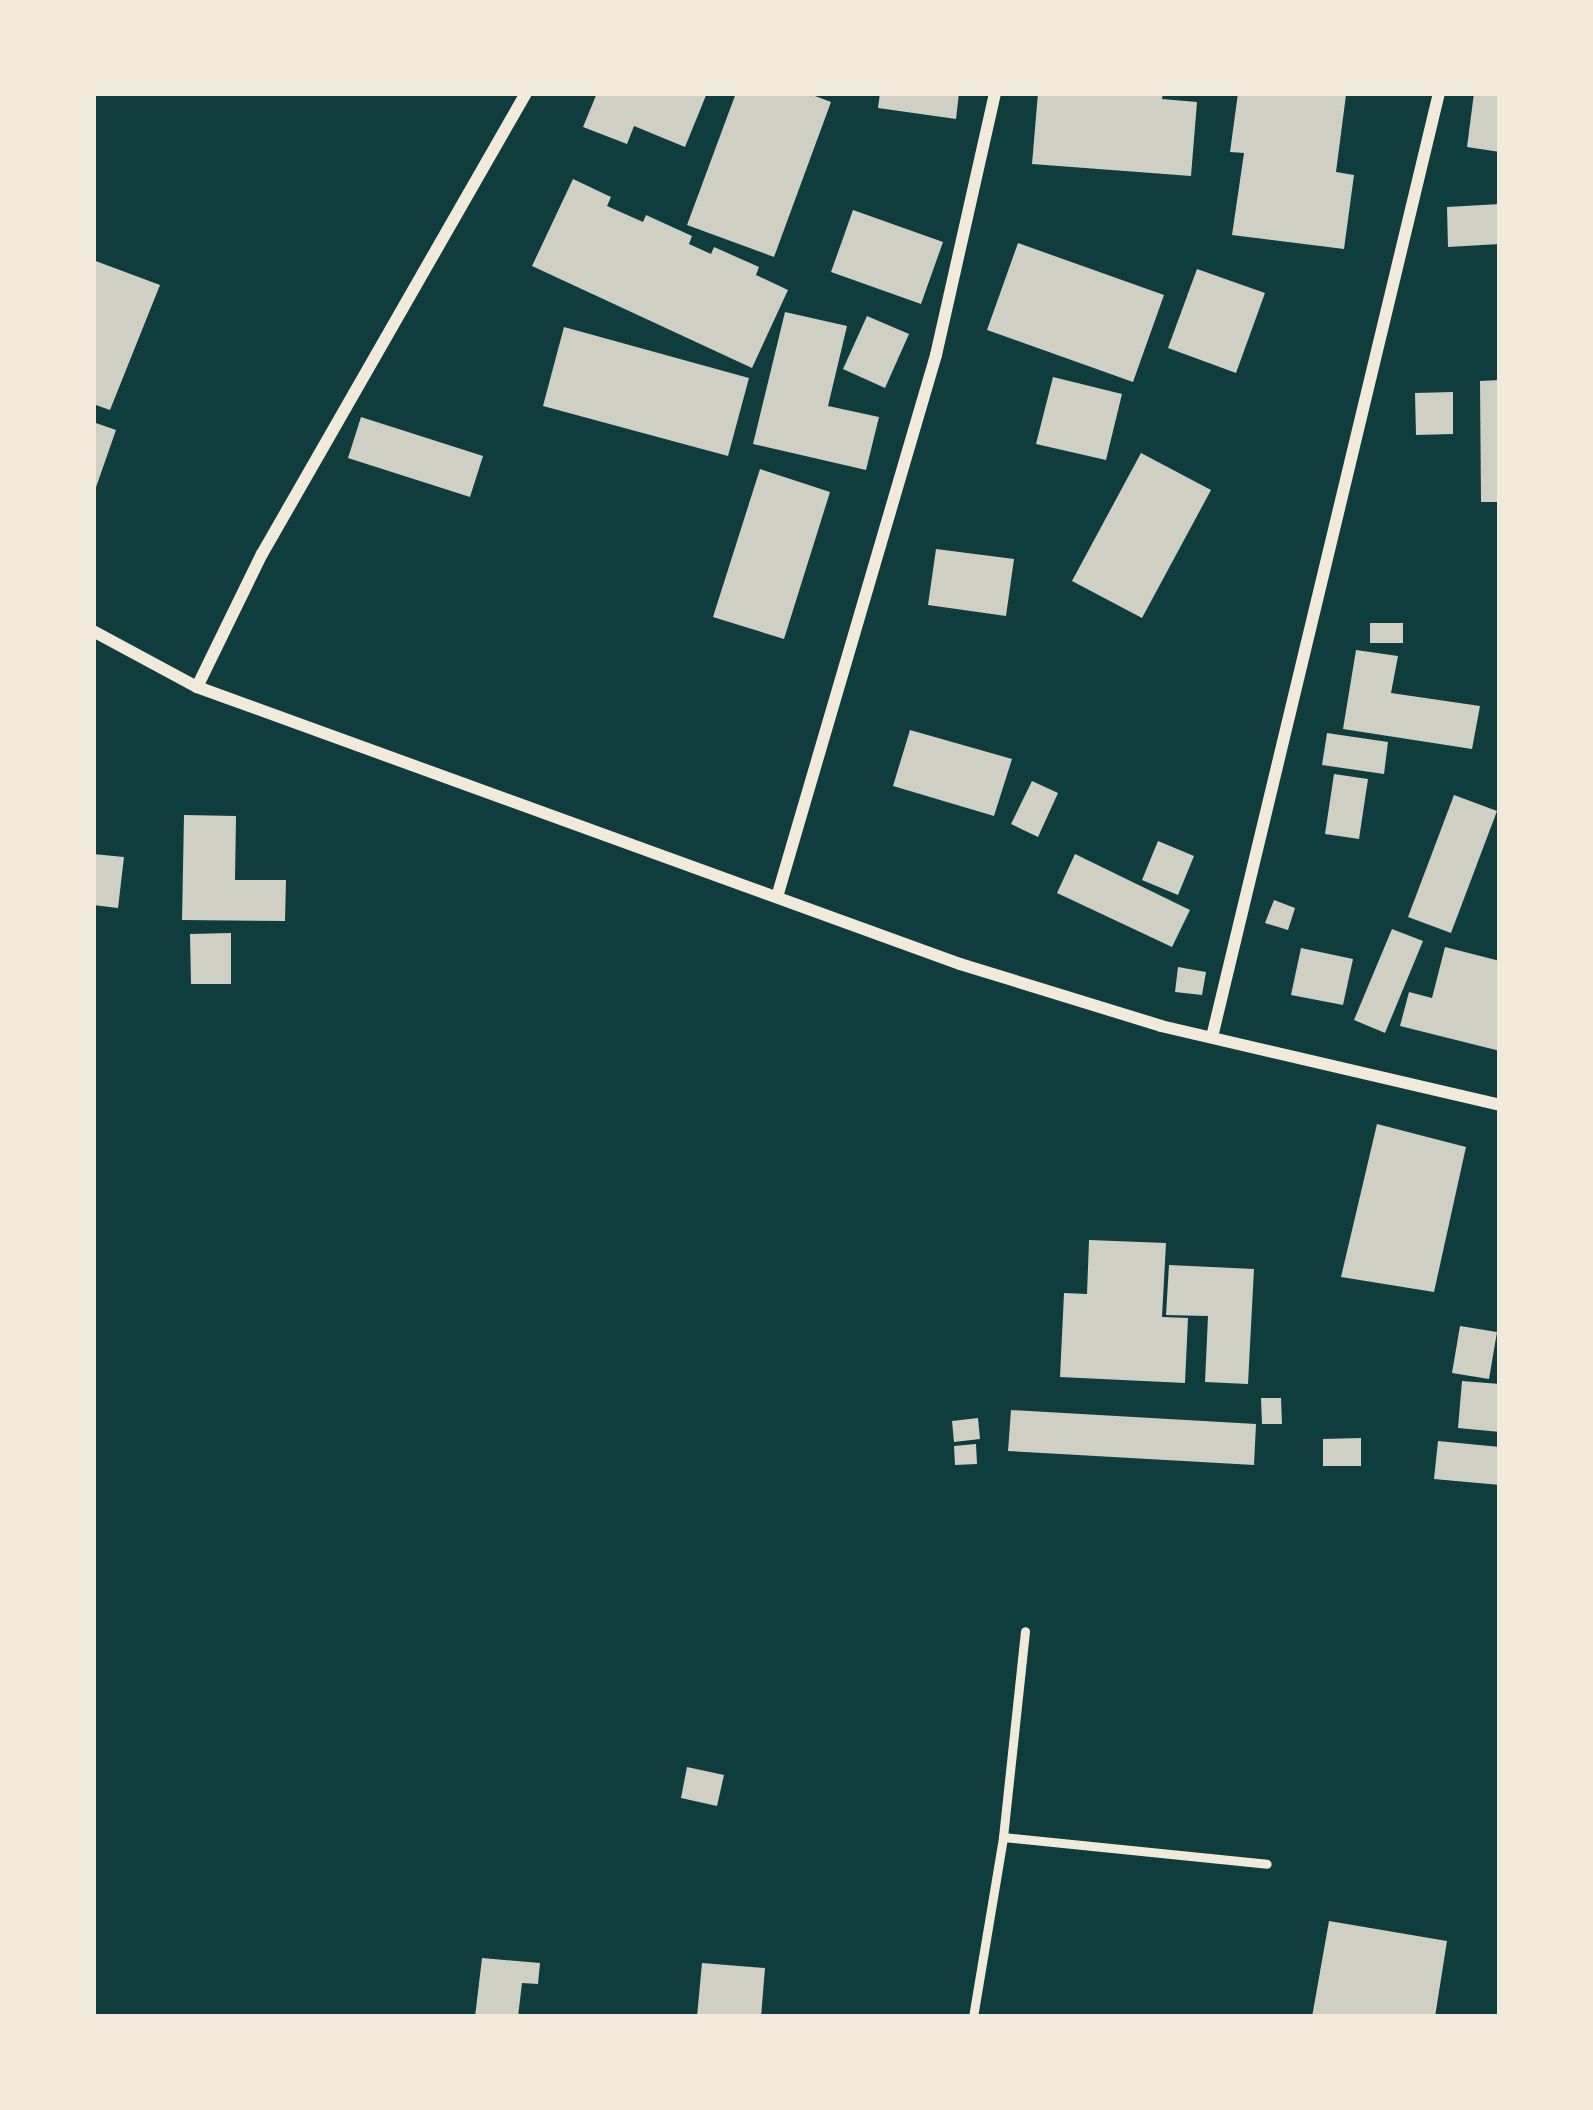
<!DOCTYPE html>
<html>
<head>
<meta charset="utf-8">
<style>
	body { margin:0 }
	#map { position:relative; width:1593px; height:2110px; overflow:hidden; background:#0f3d3e; font-family:"Varela Round",sans-serif }
	div>[style] { position:absolute }
	[style*='--x'] { left:calc(var(--x)*1px); top:calc(var(--y)*1px); width:calc(var(--w)*1px); rotate:calc(var(--a)*1deg) }
	.building>* { inset:0; background:#cfcfc3 }
	.service>* { height:9px; margin:-4.5px; padding:0 4.5px; transform-origin:4.5px; border-radius:4.5px; background:#f1e9da }
	.minor>* { height:12px; margin:-6px; padding:0 6px; transform-origin:6px; border-radius:6px; background:#f1e9da }
	span { translate:-50% -50%; white-space:nowrap; text-align:center; line-height:1.15; -webkit-text-stroke:10px #f1e9da; paint-order:stroke }
	.frame { position:absolute; inset:0; border:96px solid #f1e9da; pointer-events:none }
</style>
</head>
<body>
<div id="map">
	<div class="building">
		<div style="clip-path:polygon(597px 93px,707px 93px,685px 147px,634px 126px,627px 144px,583px 127px)"></div>
		<div style="clip-path:polygon(736px 93px,807px 93px,831px 102px,774px 257px,687px 225px)"></div>
		<div style="clip-path:polygon(880px 93px,959px 93px,956px 119px,878px 108px)"></div>
		<div style="clip-path:polygon(1038px 93px,1163px 93px,1162px 99px,1197px 102px,1191px 176px,1032px 164px)"></div>
		<div style="clip-path:polygon(1238px 93px,1346px 95px,1336px 172px,1354px 175px,1344px 249px,1232px 235px,1244px 153px,1230px 152px)"></div>
		<div style="clip-path:polygon(1474px 93px,1500px 93px,1500px 152px,1467px 147px)"></div>
		<div style="clip-path:polygon(573px 179px,611px 197px,607px 206px,643px 222px,646px 215px,692px 236px,689px 244px,711px 254px,714px 247px,759px 267px,756px 275px,788px 290px,752px 368px,532px 266px)"></div>
		<div style="clip-path:polygon(1500px 204px,1500px 244px,1448px 247px,1447px 207px)"></div>
		<div style="clip-path:polygon(853px 210px,943px 242px,921px 304px,831px 272px)"></div>
		<div style="clip-path:polygon(1018px 243px,1164px 295px,1133px 382px,987px 330px)"></div>
		<div style="clip-path:polygon(93px 260px,160px 285px,110px 410px,93px 404px)"></div>
		<div style="clip-path:polygon(1197px 269px,1265px 293px,1236px 373px,1168px 348px)"></div>
		<div style="clip-path:polygon(785px 312px,847px 326px,828px 406px,879px 417px,866px 470px,753px 444px)"></div>
		<div style="clip-path:polygon(867px 316px,909px 334px,885px 388px,843px 369px)"></div>
		<div style="clip-path:polygon(564px 327px,749px 378px,728px 456px,543px 406px)"></div>
		<div style="clip-path:polygon(1053px 377px,1122px 394px,1106px 460px,1036px 444px)"></div>
		<div style="clip-path:polygon(1500px 380px,1500px 502px,1481px 502px,1480px 381px)"></div>
		<div style="clip-path:polygon(1453px 392px,1453px 434px,1416px 435px,1415px 393px)"></div>
		<div style="clip-path:polygon(361px 417px,483px 456px,470px 497px,348px 458px)"></div>
		<div style="clip-path:polygon(93px 422px,116px 430px,94px 493px,93px 492px)"></div>
		<div style="clip-path:polygon(1141px 453px,1211px 490px,1142px 618px,1072px 581px)"></div>
		<div style="clip-path:polygon(760px 469px,830px 492px,784px 639px,713px 617px)"></div>
		<div style="clip-path:polygon(936px 549px,1014px 559px,1006px 616px,928px 605px)"></div>
		<div style="clip-path:polygon(1370px 623px,1403px 623px,1403px 643px,1370px 643px)"></div>
		<div style="clip-path:polygon(1356px 650px,1398px 656px,1391px 693px,1480px 706px,1472px 749px,1343px 729px)"></div>
		<div style="clip-path:polygon(910px 730px,1012px 759px,994px 816px,893px 786px)"></div>
		<div style="clip-path:polygon(1327px 733px,1388px 742px,1384px 774px,1322px 765px)"></div>
		<div style="clip-path:polygon(1334px 774px,1368px 779px,1359px 839px,1325px 834px)"></div>
		<div style="clip-path:polygon(1032px 781px,1058px 793px,1038px 837px,1011px 824px)"></div>
		<div style="clip-path:polygon(1454px 795px,1497px 811px,1451px 933px,1408px 917px)"></div>
		<div style="clip-path:polygon(184px 815px,236px 816px,235px 880px,286px 880px,285px 921px,182px 920px)"></div>
		<div style="clip-path:polygon(1158px 841px,1194px 856px,1178px 895px,1142px 880px)"></div>
		<div style="clip-path:polygon(93px 854px,124px 857px,118px 908px,93px 905px)"></div>
		<div style="clip-path:polygon(1075px 854px,1190px 910px,1172px 947px,1057px 893px)"></div>
		<div style="clip-path:polygon(1274px 900px,1295px 908px,1288px 930px,1265px 923px)"></div>
		<div style="clip-path:polygon(1392px 929px,1423px 941px,1385px 1033px,1354px 1020px)"></div>
		<div style="clip-path:polygon(231px 933px,231px 984px,191px 984px,190px 934px)"></div>
		<div style="clip-path:polygon(1445px 947px,1500px 961px,1500px 1051px,1400px 1026px,1409px 992px,1432px 998px)"></div>
		<div style="clip-path:polygon(1301px 948px,1353px 959px,1343px 1005px,1291px 995px)"></div>
		<div style="clip-path:polygon(1178px 967px,1206px 972px,1202px 995px,1175px 992px)"></div>
		<div style="clip-path:polygon(1377px 1124px,1466px 1147px,1434px 1292px,1341px 1277px)"></div>
		<div style="clip-path:polygon(1089px 1240px,1166px 1243px,1162px 1317px,1188px 1318px,1185px 1383px,1060px 1377px,1064px 1293px,1087px 1294px)"></div>
		<div style="clip-path:polygon(1169px 1265px,1254px 1269px,1248px 1384px,1205px 1382px,1208px 1316px,1166px 1315px)"></div>
		<div style="clip-path:polygon(1460px 1326px,1497px 1332px,1489px 1379px,1452px 1373px)"></div>
		<div style="clip-path:polygon(1462px 1381px,1500px 1384px,1500px 1432px,1458px 1428px)"></div>
		<div style="clip-path:polygon(1261px 1398px,1281px 1398px,1282px 1424px,1262px 1424px)"></div>
		<div style="clip-path:polygon(1011px 1410px,1256px 1424px,1254px 1465px,1008px 1451px)"></div>
		<div style="clip-path:polygon(978px 1418px,980px 1439px,954px 1442px,952px 1421px)"></div>
		<div style="clip-path:polygon(1361px 1438px,1361px 1466px,1323px 1466px,1323px 1439px)"></div>
		<div style="clip-path:polygon(1438px 1441px,1500px 1447px,1500px 1485px,1434px 1479px)"></div>
		<div style="clip-path:polygon(976px 1444px,977px 1464px,955px 1465px,954px 1446px)"></div>
		<div style="clip-path:polygon(687px 1767px,724px 1775px,717px 1806px,681px 1798px)"></div>
		<div style="clip-path:polygon(1329px 1921px,1447px 1941px,1435px 2017px,1312px 2017px)"></div>
		<div style="clip-path:polygon(482px 1958px,540px 1963px,538px 1984px,522px 1983px,518px 2017px,475px 2017px)"></div>
		<div style="clip-path:polygon(702px 1963px,765px 1968px,761px 2017px,697px 2017px)"></div>
	</div>
	<div class="service">
		<div style="--x:1003;--y:1837;--w:265;--a:5.8"></div>
		<div style="--x:973;--y:2017;--w:182;--a:-80.5"></div>
		<div style="--x:1003;--y:1837;--w:207;--a:-83.9"></div>
	</div>
	<div class="minor">
		<div style="--x:93;--y:631;--w:118;--a:28.3"></div>
		<div style="--x:197;--y:687;--w:812;--a:19.95"></div>
		<div style="--x:960;--y:964;--w:210;--a:17.1"></div>
		<div style="--x:1161;--y:1026;--w:348;--a:13.1"></div>
		<div style="--x:197;--y:687;--w:148;--a:-64"></div>
		<div style="--x:262;--y:554;--w:531;--a:-60.2"></div>
		<div style="--x:777;--y:897;--w:565;--a:-73.65"></div>
		<div style="--x:936;--y:355;--w:269;--a:-77.3"></div>
		<div style="--x:1212;--y:1037;--w:971;--a:-76.48"></div>
	</div>
	<div class="frame"></div>
</div>
</body>
</html>
